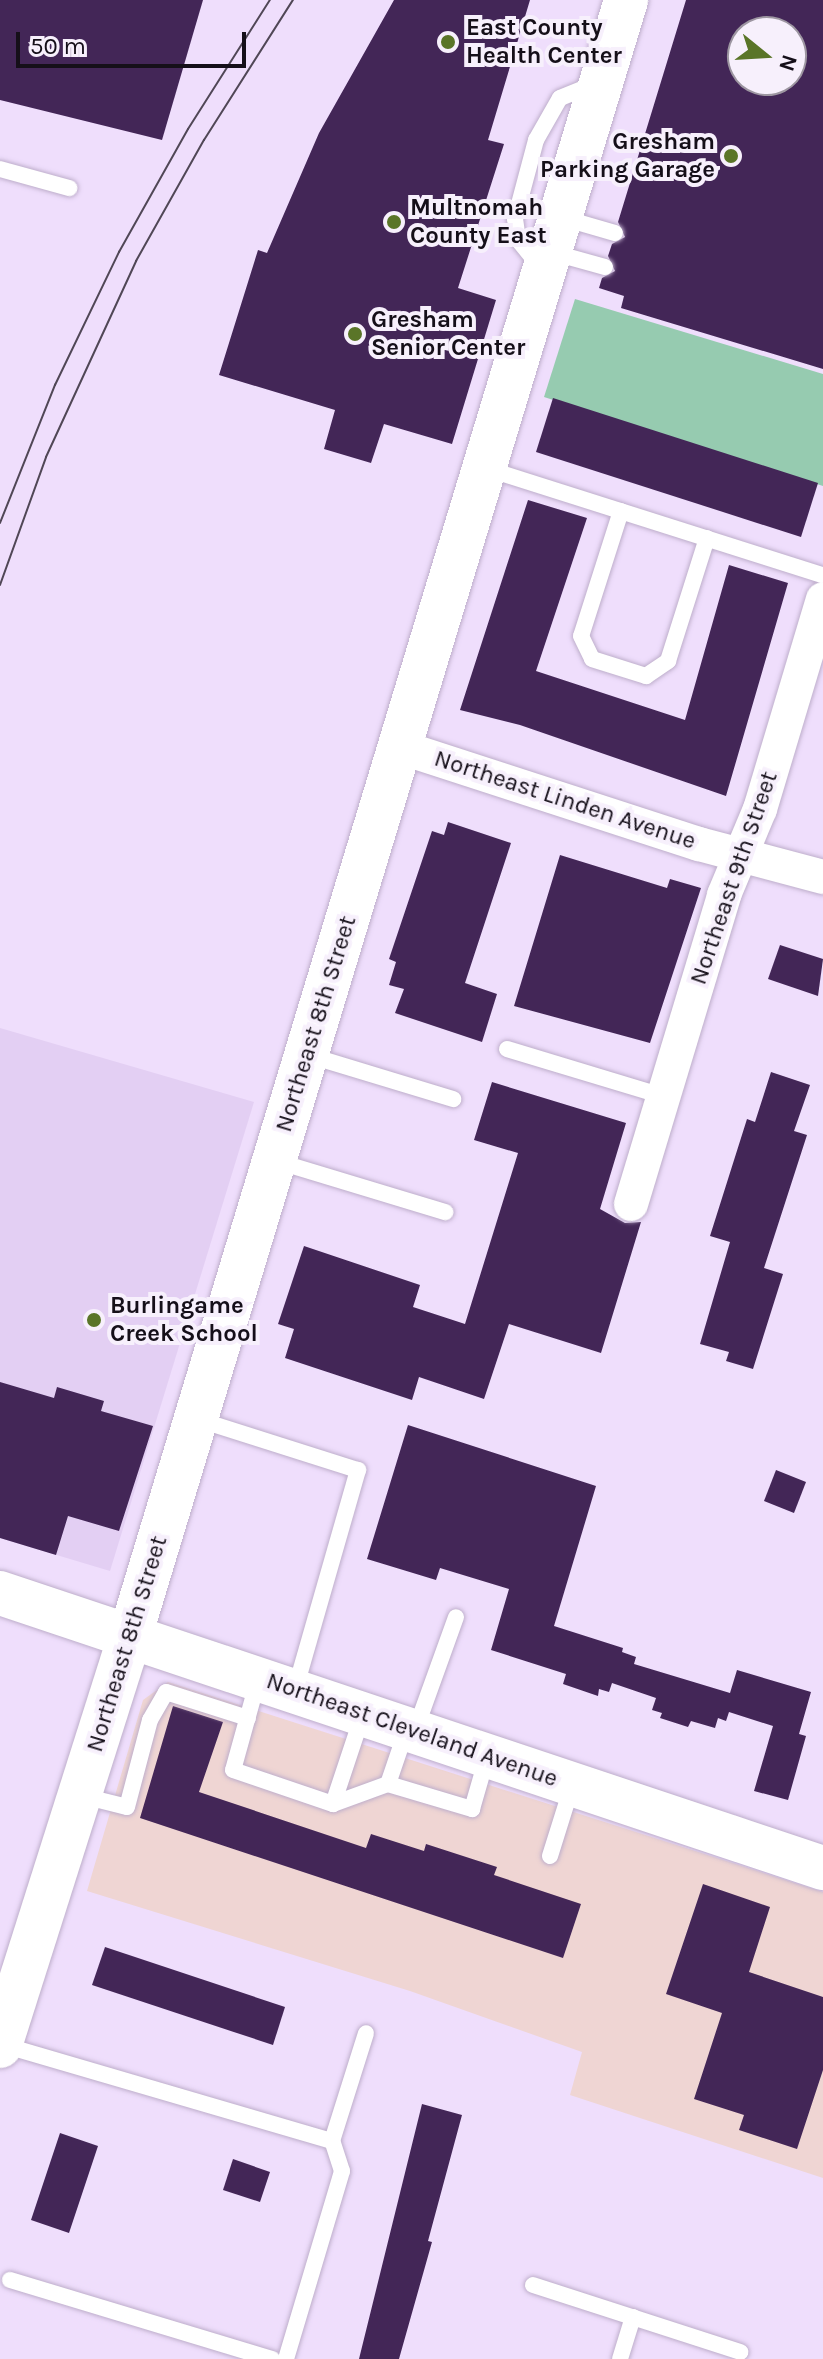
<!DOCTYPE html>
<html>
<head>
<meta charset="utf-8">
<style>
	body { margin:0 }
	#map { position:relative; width:823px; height:2359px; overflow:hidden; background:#efdefc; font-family:Karla,sans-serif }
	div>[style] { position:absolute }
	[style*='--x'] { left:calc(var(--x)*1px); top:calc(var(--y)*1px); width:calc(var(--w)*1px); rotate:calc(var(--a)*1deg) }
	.commercial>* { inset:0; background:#efd5d3 }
	.built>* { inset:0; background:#e3cff3 }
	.green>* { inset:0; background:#96cbb0 }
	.building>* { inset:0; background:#432657 }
	.roads { filter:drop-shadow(0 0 2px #beaecb) drop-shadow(0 0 2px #beaecb) }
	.lane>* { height:16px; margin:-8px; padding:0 8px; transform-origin:8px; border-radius:8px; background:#fff }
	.street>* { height:34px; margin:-17px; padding:0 17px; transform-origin:17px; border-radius:17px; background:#fff }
	.secondary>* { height:44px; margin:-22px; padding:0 22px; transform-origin:22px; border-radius:22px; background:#fff }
	.tram>* { height:2px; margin:-1px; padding:0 1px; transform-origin:1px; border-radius:1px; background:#504756 }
	.dots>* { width:22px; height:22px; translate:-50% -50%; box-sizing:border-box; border:4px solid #f7f0fc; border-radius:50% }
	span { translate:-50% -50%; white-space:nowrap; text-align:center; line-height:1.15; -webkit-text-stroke:8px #f7f0fc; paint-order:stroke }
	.poi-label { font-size:24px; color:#150f19; font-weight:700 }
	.left { translate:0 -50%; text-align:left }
	.right { translate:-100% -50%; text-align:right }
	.street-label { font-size:24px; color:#150f19 }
	.north { position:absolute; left:727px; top:16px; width:80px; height:80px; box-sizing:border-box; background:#f7f0fc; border:2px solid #9d96a1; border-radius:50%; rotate:108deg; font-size:22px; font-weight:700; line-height:32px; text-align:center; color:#150f19 }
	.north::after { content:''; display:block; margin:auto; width:28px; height:36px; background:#5a7528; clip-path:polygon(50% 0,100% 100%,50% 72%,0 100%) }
	.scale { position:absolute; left:16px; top:32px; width:230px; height:36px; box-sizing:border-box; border:4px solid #150f19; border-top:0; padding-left:10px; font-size:24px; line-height:28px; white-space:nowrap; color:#150f19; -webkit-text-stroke:6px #f7f0fc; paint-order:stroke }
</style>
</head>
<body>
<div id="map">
	<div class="commercial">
		<div style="clip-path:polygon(168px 1682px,823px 1892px,823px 2178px,570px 2095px,582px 2052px,410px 1991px,87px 1891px,143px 1700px)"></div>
	</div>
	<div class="built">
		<div style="clip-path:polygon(0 1028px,254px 1102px,110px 1571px,0 1538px)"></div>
	</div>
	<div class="green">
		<div style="clip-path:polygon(575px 299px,823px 374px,823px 486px,544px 397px)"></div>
	</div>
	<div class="building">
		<div style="clip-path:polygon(0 0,203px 0,162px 140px,0 100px)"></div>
		<div style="clip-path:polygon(394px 0,530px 0,488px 140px,504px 144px,458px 288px,496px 300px,452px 444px,384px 424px,371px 463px,324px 449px,335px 410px,219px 375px,258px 250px,267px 253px,319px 133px)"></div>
		<div style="clip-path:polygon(evenodd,686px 0,823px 0,823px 369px,621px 308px,624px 296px,599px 288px,602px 278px,615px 271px,608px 256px,612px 244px,625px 237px,618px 222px,686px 0,743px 32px,791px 32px,791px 80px,743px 80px,743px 32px)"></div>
		<div style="clip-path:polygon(553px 398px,818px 483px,801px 537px,536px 452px)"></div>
		<div style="clip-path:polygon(528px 500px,587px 518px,536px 671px,685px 720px,729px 565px,788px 583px,726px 796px,520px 725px,460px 710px)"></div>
		<div style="clip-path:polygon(448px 822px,511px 843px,465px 983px,497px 994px,482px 1042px,395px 1013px,404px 989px,389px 985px,396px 962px,389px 959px,432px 831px,444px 835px)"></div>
		<div style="clip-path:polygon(560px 855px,667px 888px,670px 879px,701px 888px,650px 1043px,514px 1006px)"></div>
		<div style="clip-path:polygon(780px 945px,823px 959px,818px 996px,768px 979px)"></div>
		<div style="clip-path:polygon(771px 1072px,810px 1085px,794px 1131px,807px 1135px,764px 1268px,783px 1274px,753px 1369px,726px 1361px,729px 1352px,700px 1344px,730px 1242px,710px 1236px,747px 1119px,755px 1122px)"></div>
		<div style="clip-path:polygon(492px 1082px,626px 1123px,600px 1209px,625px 1223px,641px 1222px,601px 1353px,509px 1324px,484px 1399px,419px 1377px,412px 1400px,285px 1358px,294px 1329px,278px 1324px,304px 1246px,420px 1285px,413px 1307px,465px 1324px,518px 1153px,474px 1140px)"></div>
		<div style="clip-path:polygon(0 1382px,54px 1398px,57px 1387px,104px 1401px,101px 1411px,153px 1426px,119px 1531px,68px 1516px,56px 1555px,0 1538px)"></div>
		<div style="clip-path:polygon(408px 1425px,596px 1486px,554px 1626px,623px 1648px,622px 1652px,636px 1657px,634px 1664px,730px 1693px,737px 1670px,811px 1692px,799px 1734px,806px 1736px,788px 1800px,754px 1791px,773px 1726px,729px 1712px,726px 1721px,718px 1718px,715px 1728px,691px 1721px,688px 1727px,660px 1718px,662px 1713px,652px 1710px,656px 1698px,612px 1683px,609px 1692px,599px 1689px,598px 1696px,563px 1684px,566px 1674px,491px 1650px,509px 1589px,440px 1568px,436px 1580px,367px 1559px)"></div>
		<div style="clip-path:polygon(776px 1470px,806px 1482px,794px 1513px,764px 1501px)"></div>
		<div style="clip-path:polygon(173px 1706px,223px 1722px,199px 1792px,366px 1848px,371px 1834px,424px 1851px,426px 1844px,497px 1867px,494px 1875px,581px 1904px,563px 1958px,140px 1818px)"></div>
		<div style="clip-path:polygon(703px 1884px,770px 1907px,749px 1972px,823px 1997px,823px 2070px,797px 2149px,739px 2130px,744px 2115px,694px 2099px,722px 2013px,666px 1994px)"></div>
		<div style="clip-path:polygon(105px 1947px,285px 2007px,273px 2045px,92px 1985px)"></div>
		<div style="clip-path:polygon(422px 2104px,462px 2115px,428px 2241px,432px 2242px,399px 2359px,359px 2359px)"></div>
		<div style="clip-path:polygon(60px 2133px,98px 2146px,69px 2233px,31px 2220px)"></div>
		<div style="clip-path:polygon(233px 2159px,270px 2172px,260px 2202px,223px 2190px)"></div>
	</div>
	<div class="roads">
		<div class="lane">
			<div style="--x:0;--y:169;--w:72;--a:15.4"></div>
			<div style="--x:563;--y:218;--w:54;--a:16.1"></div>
			<div style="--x:551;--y:252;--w:56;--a:15.5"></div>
			<div style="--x:540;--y:267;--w:35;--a:-129"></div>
			<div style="--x:518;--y:240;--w:21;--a:-98"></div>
			<div style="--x:515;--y:219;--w:82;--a:-75.1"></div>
			<div style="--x:536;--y:140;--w:48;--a:-60.3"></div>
			<div style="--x:560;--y:98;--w:38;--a:-22"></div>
			<div style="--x:485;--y:468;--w:355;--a:17.6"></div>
			<div style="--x:621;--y:511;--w:131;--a:107.7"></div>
			<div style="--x:581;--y:636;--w:25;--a:64"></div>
			<div style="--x:592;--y:659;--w:57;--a:17.5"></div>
			<div style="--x:646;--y:676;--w:27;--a:-34"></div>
			<div style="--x:668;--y:661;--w:129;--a:-72.4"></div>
			<div style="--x:507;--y:1049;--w:163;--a:16.8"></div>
			<div style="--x:308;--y:1055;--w:152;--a:16.9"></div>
			<div style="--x:276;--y:1161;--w:177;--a:16.8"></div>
			<div style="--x:197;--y:1419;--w:169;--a:17.6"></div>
			<div style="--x:358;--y:1470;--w:228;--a:106"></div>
			<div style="--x:258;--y:1680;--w:93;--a:105.5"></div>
			<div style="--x:233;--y:1770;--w:106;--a:18.8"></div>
			<div style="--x:333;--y:1804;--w:95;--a:-71.6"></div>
			<div style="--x:415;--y:1731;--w:121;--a:-70.2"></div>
			<div style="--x:388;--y:1784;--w:88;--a:16.6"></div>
			<div style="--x:472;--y:1809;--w:54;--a:-73.9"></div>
			<div style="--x:83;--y:1796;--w:45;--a:14"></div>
			<div style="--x:127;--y:1807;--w:90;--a:-75.2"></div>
			<div style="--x:150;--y:1720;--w:32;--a:-60"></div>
			<div style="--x:166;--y:1692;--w:86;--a:17.6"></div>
			<div style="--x:333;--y:1804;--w:59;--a:-20"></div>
			<div style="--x:388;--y:1784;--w:56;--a:-71.2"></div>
			<div style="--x:550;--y:1856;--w:73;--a:-72.6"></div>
			<div style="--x:0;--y:2044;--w:346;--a:16.3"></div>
			<div style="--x:332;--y:2141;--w:113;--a:-72.5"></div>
			<div style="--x:10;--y:2280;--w:274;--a:16.8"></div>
			<div style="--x:533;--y:2285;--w:218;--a:17.9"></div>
			<div style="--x:286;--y:2359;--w:196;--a:-73.4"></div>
			<div style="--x:342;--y:2171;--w:32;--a:-108"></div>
			<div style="--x:620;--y:2359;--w:44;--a:-72.8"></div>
		</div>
		<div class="street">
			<div style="--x:400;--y:747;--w:314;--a:18"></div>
			<div style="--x:699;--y:844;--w:128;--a:14.9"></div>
			<div style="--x:631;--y:1204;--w:323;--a:-73.2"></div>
			<div style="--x:724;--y:895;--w:93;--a:-67.3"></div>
			<div style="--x:760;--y:809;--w:219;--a:-73.3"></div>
		</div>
		<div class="secondary">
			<div style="--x:0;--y:1593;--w:868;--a:18.48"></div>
			<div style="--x:0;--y:2046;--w:430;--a:-72.4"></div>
			<div style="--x:130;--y:1636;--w:1710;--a:-73.13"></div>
		</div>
	</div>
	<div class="tram">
		<div style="--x:0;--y:523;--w:149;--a:-68.3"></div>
		<div style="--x:55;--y:385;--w:148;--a:-64.3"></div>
		<div style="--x:119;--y:252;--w:141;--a:-60.7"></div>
		<div style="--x:188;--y:129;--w:153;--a:-57.6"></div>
		<div style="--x:0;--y:585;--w:136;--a:-70.2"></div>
		<div style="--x:46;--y:457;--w:216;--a:-65.3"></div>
		<div style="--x:136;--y:261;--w:139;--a:-60.7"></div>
		<div style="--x:204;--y:140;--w:166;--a:-57.6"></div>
	</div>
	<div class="dots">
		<div style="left:448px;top:42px;background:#5a7528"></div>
		<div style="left:731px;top:156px;background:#5a7528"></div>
		<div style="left:394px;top:222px;background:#5a7528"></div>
		<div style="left:355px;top:334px;background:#5a7528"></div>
		<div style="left:94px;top:1320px;background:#5a7528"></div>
	</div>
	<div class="poi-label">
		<span class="left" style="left:466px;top:42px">East County<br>Health Center</span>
		<span class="right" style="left:715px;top:156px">Gresham<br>Parking Garage</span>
		<span class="left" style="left:410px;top:222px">Multnomah<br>County East</span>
		<span class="left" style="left:371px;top:334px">Gresham<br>Senior Center</span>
		<span class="left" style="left:110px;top:1320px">Burlingame<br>Creek School</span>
	</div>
	<div class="street-label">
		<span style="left:565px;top:800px;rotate:18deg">Northeast Linden Avenue</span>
		<span style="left:734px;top:878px;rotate:-71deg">Northeast 9th Street</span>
		<span style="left:316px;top:1024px;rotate:-73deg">Northeast 8th Street</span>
		<span style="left:127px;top:1644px;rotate:-73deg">Northeast 8th Street</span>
		<span style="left:412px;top:1730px;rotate:19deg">Northeast Cleveland Avenue</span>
	</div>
	<div class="north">N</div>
	<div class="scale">50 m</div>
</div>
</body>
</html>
